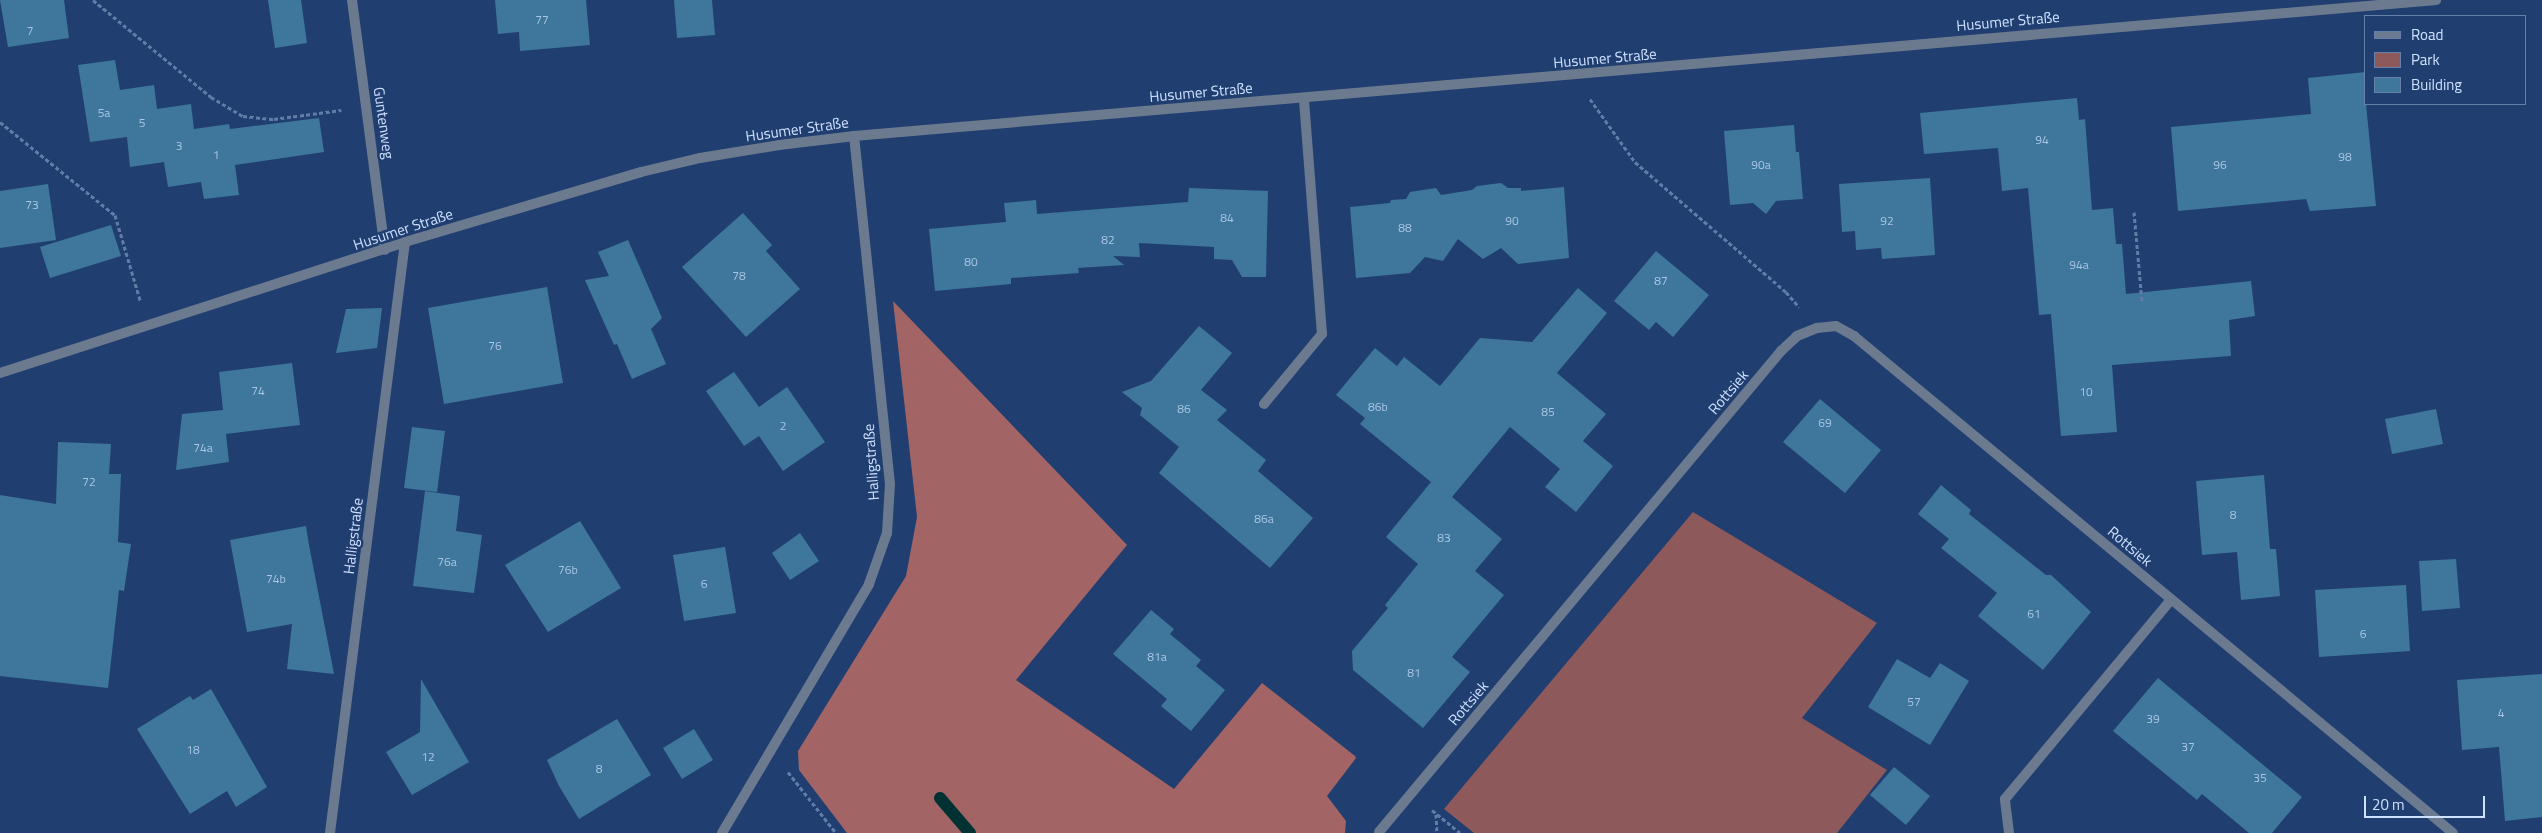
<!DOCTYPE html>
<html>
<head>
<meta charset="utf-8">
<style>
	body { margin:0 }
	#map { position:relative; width:2542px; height:833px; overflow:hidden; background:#203f70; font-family:"Titillium Web",sans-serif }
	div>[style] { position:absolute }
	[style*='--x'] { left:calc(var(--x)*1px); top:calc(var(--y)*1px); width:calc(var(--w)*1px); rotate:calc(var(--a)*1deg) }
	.green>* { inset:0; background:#8d595a }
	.forest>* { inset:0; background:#a36465 }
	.stream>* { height:12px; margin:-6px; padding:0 6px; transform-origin:6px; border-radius:6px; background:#003234 }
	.building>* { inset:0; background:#3e779b }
	.path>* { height:3px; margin-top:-1.5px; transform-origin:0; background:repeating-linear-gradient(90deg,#617ca6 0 4px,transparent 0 6.5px) }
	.service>* { height:10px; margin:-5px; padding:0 5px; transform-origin:5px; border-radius:5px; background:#6c7a90 }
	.minor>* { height:10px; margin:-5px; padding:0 5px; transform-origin:5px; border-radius:5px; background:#6c7a90 }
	span { translate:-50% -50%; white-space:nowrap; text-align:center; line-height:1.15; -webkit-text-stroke:5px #203f70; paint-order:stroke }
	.number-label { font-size:12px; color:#aac6e6 }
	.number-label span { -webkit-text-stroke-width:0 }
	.street-label { font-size:15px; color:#cee1ff }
	.legend { position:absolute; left:2364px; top:15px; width:162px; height:90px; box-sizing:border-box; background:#203f70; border:1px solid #6680a9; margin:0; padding:6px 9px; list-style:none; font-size:15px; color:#cee1ff }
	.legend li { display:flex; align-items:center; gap:10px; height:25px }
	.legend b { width:25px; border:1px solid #6680a9 }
	.scale { position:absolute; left:2364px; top:796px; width:121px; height:22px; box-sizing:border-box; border:2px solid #cee1ff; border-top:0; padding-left:6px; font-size:15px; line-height:18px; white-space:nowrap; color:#cee1ff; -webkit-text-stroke:4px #203f70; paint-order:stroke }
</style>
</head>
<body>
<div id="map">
	<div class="green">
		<div style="clip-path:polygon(1693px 512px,1877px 623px,1802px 718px,1887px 770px,1837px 833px,1474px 833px,1444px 809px)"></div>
	</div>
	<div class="forest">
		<div style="clip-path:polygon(893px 301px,1127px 545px,1016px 680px,1174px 789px,1262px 683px,1355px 756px,1356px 758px,1327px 796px,1346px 821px,1345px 833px,847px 833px,799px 770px,798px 751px,906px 576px,917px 517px)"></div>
	</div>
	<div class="stream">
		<div style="--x:940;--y:798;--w:46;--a:49.4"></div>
	</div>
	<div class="building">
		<div style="clip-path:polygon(0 0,64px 0,69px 38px,8px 47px)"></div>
		<div style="clip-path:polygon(268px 0,301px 0,307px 43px,275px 48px)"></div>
		<div style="clip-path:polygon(495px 0,586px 0,590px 45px,520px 51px,519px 32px,498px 34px)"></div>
		<div style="clip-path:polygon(674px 0,712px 0,715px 35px,677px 38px)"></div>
		<div style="clip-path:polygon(115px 60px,120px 90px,154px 85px,157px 109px,191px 104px,194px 129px,229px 124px,230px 129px,319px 118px,324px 152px,235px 165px,239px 195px,204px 199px,201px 182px,168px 187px,164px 162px,130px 167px,127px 137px,90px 142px,78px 65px)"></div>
		<div style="clip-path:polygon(2366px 72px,2366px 104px,2376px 206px,2310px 211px,2306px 199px,2178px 211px,2171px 127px,2311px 114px,2308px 78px)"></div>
		<div style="clip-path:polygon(2077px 98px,2079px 120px,2085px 119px,2092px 210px,2113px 208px,2116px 244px,2122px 244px,2126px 294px,2251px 281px,2255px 316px,2229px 320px,2231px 356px,2112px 365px,2117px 432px,2061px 436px,2051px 314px,2039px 315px,2028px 188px,2002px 191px,1998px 148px,1924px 154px,1920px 113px)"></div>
		<div style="clip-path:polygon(1794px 125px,1796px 152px,1799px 152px,1803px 199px,1776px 201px,1766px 214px,1753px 203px,1730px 205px,1724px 131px)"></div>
		<div style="clip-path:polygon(1930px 178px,1935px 255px,1882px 259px,1881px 248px,1856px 250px,1855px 231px,1842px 232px,1839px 184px)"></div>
		<div style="clip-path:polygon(1501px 183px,1508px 188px,1521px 188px,1521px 191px,1564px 187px,1569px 258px,1518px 264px,1501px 248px,1483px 259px,1458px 239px,1443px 261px,1425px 257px,1410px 273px,1356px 278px,1350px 207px,1390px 203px,1391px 200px,1406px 199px,1410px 192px,1436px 188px,1441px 195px,1472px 190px,1477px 186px)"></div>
		<div style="clip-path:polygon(48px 184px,56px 240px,0 248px,0 191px)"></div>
		<div style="clip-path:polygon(1189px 188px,1268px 191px,1266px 277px,1242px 277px,1232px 260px,1214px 259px,1214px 247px,1139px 243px,1140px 257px,1113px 256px,1124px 265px,1078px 268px,1079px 273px,1011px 278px,1011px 284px,935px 291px,929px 229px,1006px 222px,1004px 203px,1036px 200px,1037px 214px,1188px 202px)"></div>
		<div style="clip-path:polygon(743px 213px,772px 245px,766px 251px,800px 289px,746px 337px,682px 267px)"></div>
		<div style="clip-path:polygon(111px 225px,121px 256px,50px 278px,40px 247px)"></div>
		<div style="clip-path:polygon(628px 240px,662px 318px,651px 329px,666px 364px,632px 379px,617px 344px,614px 345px,585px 280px,609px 276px,598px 252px)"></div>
		<div style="clip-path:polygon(1656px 251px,1709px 295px,1673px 337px,1656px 322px,1649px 330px,1614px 301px)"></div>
		<div style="clip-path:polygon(547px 287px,563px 383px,444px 404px,428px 308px)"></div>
		<div style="clip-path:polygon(1578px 288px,1607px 313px,1557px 373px,1606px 414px,1583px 441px,1613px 466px,1576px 512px,1545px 487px,1560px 469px,1510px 427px,1452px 497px,1502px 539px,1475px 571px,1504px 595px,1452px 657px,1470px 672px,1423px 728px,1353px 670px,1352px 651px,1388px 608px,1385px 605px,1418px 564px,1386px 537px,1431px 482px,1360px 424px,1365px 418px,1336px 395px,1375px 348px,1397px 366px,1404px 357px,1440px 386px,1480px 338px,1532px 342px)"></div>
		<div style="clip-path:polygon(382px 308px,377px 348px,336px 353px,346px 309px)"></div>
		<div style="clip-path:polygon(1199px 326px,1232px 353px,1201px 390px,1227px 410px,1217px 420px,1266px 460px,1258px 471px,1313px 518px,1270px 568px,1159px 473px,1179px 447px,1140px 415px,1142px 408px,1122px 392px,1151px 381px)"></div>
		<div style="clip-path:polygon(292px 363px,300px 425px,226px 434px,229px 462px,176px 470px,182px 414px,223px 410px,219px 372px)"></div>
		<div style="clip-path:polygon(734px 372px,759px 407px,787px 387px,825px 442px,783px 471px,759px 436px,744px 446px,706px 391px)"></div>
		<div style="clip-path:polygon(1820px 399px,1881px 450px,1845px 493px,1783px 442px)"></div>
		<div style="clip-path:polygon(2436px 409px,2443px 444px,2392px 454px,2385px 419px)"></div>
		<div style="clip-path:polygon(412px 427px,445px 431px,437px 492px,404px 488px)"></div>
		<div style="clip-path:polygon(58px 442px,111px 444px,109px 474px,121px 474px,118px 542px,131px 544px,124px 591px,119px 590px,108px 688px,0 676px,0 495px,56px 504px)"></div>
		<div style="clip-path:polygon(2264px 475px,2270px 549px,2276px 549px,2280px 596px,2241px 600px,2237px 552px,2202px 555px,2196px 481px)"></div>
		<div style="clip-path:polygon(1941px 485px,1971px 510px,1969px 514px,2046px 575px,2051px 575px,2091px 612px,2043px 670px,1978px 616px,1997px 593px,1941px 548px,1949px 539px,1918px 514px)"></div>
		<div style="clip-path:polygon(425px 491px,460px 496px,456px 531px,482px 535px,474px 593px,413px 586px)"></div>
		<div style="clip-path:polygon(580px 521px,621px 588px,548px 632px,505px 565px)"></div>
		<div style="clip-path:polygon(306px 526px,309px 545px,334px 674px,287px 669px,292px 624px,247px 632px,230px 540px)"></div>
		<div style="clip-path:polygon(800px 533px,819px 561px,790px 580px,772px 553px)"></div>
		<div style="clip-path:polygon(725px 547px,736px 613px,684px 621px,673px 555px)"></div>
		<div style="clip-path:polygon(2456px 559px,2460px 608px,2422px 611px,2419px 561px)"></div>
		<div style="clip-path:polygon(2406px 585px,2410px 651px,2319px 657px,2315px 590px)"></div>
		<div style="clip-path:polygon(1151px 610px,1174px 629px,1170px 634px,1201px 660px,1196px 666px,1225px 690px,1191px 731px,1161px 706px,1167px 699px,1113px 654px)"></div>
		<div style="clip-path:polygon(1897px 659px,1930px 678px,1940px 663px,1969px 681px,1930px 745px,1868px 707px)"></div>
		<div style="clip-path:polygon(2542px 674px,2542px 817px,2505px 821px,2499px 747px,2462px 750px,2457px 680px)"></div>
		<div style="clip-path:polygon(2158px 678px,2302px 797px,2272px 833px,2249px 833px,2202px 794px,2197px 800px,2113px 731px)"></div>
		<div style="clip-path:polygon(421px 679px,469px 762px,412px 795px,386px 752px,420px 732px)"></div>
		<div style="clip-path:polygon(211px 689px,267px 787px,236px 807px,227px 791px,190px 814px,137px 729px,190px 696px,193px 700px)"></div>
		<div style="clip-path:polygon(617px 719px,651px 775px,579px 819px,559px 786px,547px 760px)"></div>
		<div style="clip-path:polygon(694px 729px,713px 760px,682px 779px,663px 748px)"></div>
		<div style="clip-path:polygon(1894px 767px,1930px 796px,1906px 825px,1870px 795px)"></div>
	</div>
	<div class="path">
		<div style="--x:93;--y:0;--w:153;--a:39.4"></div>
		<div style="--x:211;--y:97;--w:37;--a:31"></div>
		<div style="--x:243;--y:116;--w:31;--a:6"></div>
		<div style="--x:274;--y:119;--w:68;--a:-7.7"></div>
		<div style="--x:1590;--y:99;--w:77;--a:54.5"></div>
		<div style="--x:1635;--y:162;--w:199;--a:40.7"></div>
		<div style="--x:1786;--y:292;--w:20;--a:49"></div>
		<div style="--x:0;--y:122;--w:148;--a:39"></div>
		<div style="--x:115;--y:215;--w:89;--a:73.6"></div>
		<div style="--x:2134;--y:212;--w:89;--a:84.9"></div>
		<div style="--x:788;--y:772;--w:78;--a:51.8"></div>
		<div style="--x:1432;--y:810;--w:36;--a:39"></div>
		<div style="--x:1436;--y:814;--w:19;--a:87"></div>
	</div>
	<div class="service">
		<div style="--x:1264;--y:404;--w:91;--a:-50.4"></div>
		<div style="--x:1322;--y:334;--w:237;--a:-94.4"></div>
	</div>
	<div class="minor">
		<div style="--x:352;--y:0;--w:252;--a:82.5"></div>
		<div style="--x:0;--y:373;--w:426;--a:-17.9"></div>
		<div style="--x:405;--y:242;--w:246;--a:-16.5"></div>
		<div style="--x:641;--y:172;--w:61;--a:-13.3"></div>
		<div style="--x:700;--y:158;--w:80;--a:-9.3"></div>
		<div style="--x:779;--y:145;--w:76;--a:-6.8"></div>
		<div style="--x:854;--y:136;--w:1588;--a:-4.91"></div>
		<div style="--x:1379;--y:832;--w:627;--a:-50.11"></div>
		<div style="--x:1781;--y:351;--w:22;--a:-43"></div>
		<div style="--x:1797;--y:336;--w:22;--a:-22"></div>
		<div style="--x:1817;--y:328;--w:19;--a:-6"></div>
		<div style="--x:1836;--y:326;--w:21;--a:29"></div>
		<div style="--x:1854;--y:336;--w:778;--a:39.68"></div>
		<div style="--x:330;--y:833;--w:596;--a:-82.77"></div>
		<div style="--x:722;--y:833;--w:289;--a:-59.4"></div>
		<div style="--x:869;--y:584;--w:54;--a:-70.6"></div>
		<div style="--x:887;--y:533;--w:49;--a:-86.5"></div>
		<div style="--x:890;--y:484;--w:350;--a:-95.9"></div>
		<div style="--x:2009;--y:833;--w:34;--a:-97"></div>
		<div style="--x:2005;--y:799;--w:259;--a:-50.2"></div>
	</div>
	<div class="number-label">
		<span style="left:542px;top:20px">77</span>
		<span style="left:30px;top:31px">7</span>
		<span style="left:104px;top:113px">5a</span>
		<span style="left:142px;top:123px">5</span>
		<span style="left:2042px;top:140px">94</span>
		<span style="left:179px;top:146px">3</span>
		<span style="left:216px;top:155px">1</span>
		<span style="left:2345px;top:157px">98</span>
		<span style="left:1761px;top:165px">90a</span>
		<span style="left:2220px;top:165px">96</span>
		<span style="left:32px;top:205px">73</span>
		<span style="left:1227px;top:218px">84</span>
		<span style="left:1512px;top:221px">90</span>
		<span style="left:1887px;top:221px">92</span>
		<span style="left:1405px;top:228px">88</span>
		<span style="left:1108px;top:240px">82</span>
		<span style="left:971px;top:262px">80</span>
		<span style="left:2079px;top:265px">94a</span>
		<span style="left:739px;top:276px">78</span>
		<span style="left:1661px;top:281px">87</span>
		<span style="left:495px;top:346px">76</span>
		<span style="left:258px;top:391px">74</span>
		<span style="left:2086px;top:392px">10</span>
		<span style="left:1378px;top:407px">86b</span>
		<span style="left:1184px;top:409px">86</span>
		<span style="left:1548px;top:412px">85</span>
		<span style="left:1825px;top:423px">69</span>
		<span style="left:783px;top:426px">2</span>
		<span style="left:203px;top:448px">74a</span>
		<span style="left:89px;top:482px">72</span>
		<span style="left:2233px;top:515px">8</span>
		<span style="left:1264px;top:519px">86a</span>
		<span style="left:1444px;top:538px">83</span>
		<span style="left:447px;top:562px">76a</span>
		<span style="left:568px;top:570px">76b</span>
		<span style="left:276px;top:579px">74b</span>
		<span style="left:704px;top:584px">6</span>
		<span style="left:2034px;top:614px">61</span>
		<span style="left:2363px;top:634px">6</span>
		<span style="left:1157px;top:657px">81a</span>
		<span style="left:1414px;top:673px">81</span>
		<span style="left:1914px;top:702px">57</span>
		<span style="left:2501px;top:713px">4</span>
		<span style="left:2153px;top:719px">39</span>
		<span style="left:2188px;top:747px">37</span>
		<span style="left:193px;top:750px">18</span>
		<span style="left:428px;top:757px">12</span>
		<span style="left:599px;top:769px">8</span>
		<span style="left:2260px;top:778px">35</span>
	</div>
	<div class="street-label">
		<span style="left:2008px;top:21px;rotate:-5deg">Husumer Straße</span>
		<span style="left:1605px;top:58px;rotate:-5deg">Husumer Straße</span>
		<span style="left:1201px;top:92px;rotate:-5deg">Husumer Straße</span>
		<span style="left:384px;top:123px;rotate:82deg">Guntenweg</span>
		<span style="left:797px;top:129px;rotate:-8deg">Husumer Straße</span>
		<span style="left:403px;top:229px;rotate:-18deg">Husumer Straße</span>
		<span style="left:1728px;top:392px;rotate:-50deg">Rottsiek</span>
		<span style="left:871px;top:462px;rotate:-94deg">Halligstraße</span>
		<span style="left:353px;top:536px;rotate:-83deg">Halligstraße</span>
		<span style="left:2130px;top:546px;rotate:40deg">Rottsiek</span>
		<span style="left:1468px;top:703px;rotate:-50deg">Rottsiek</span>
	</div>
	<ul class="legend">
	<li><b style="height:6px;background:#6c7a90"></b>Road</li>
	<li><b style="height:14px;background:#8d595a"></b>Park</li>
	<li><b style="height:14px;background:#3e779b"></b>Building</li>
	</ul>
	<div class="scale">20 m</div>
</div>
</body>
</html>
